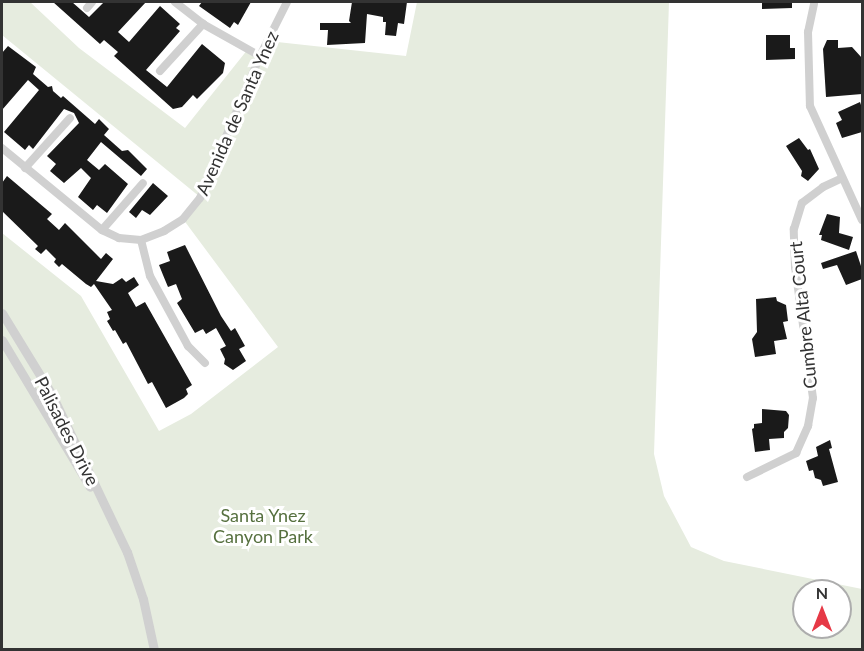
<!DOCTYPE html>
<html>
<head>
<meta charset="utf-8">
<style>
	body { margin:0 }
	#map { position:relative; width:864px; height:651px; overflow:hidden; background:#fff; font-family:Lato,sans-serif }
	div>[style] { position:absolute }
	[style*='--x'] { left:calc(var(--x)*1px); top:calc(var(--y)*1px); width:calc(var(--w)*1px); rotate:calc(var(--a)*1deg) }
	.green>* { inset:0; background:#e6ecdf }
	.building>* { inset:0; background:#1a1a1a }
	.minor>* { height:8px; margin:-4px; padding:0 4px; transform-origin:4px; border-radius:4px; background:#d0d0d0 }
	.tertiary>* { height:9px; margin:-4.5px; padding:0 4.5px; transform-origin:4.5px; border-radius:4.5px; background:#d0d0d0 }
	span { translate:-50% -50%; white-space:nowrap; text-align:center; line-height:1.15; -webkit-text-stroke:6px #fff; paint-order:stroke }
	.street-label { font-size:18px; color:#333 }
	.park-label { font-size:18px; color:#56703f }
	.frame { position:absolute; inset:0; border:3px solid #333; pointer-events:none }
	.north { position:absolute; left:792px; top:579px; width:60px; height:60px; box-sizing:border-box; background:#fff; border:2px solid #adadad; border-radius:50%; rotate:0deg; font-size:16px; font-weight:700; line-height:24px; text-align:center; color:#333 }
	.north::after { content:''; display:block; margin:auto; width:21px; height:27px; background:#e63946; clip-path:polygon(50% 0,100% 100%,50% 72%,0 100%) }
</style>
</head>
<body>
<div id="map">
	<div class="green">
		<div style="clip-path:polygon(evenodd,2px 2px,30px 2px,79px 48px,185px 128px,248px 49px,260px 56px,268px 41px,406px 56px,417px 2px,669px 2px,654px 454px,664px 496px,691px 547px,724px 561px,862px 589px,862px 649px,2px 649px,2px 233px,81px 296px,159px 431px,191px 414px,278px 347px,183px 219px,200px 197px,2px 35px,2px 2px,804px 591px,840px 591px,840px 627px,804px 627px,804px 591px)"></div>
	</div>
	<div class="building">
		<div style="clip-path:polygon(53px 2px,72px 2px,89px 17px,104px 2px,146px 2px,118px 32px,129px 42px,160px 6px,180px 24px,176px 28px,180px 31px,146px 70px,167px 87px,202px 44px,225px 63px,223px 73px,197px 99px,193px 95px,182px 107px,173px 109px,114px 56px,118px 52px,104px 40px,100px 44px)"></div>
		<div style="clip-path:polygon(202px 2px,251px 2px,238px 25px,234px 22px,230px 28px,199px 6px)"></div>
		<div style="clip-path:polygon(352px 2px,407px 2px,404px 24px,398px 23px,396px 36px,385px 35px,386px 22px,383px 22px,383px 17px,367px 14px,365px 43px,327px 45px,328px 30px,320px 30px,320px 23px,351px 23px,349px 21px)"></div>
		<div style="clip-path:polygon(762px 2px,792px 2px,792px 8px,762px 9px)"></div>
		<div style="clip-path:polygon(766px 35px,790px 35px,790px 48px,795px 48px,795px 59px,766px 60px)"></div>
		<div style="clip-path:polygon(827px 40px,838px 40px,838px 48px,852px 47px,862px 58px,862px 94px,826px 97px,823px 49px)"></div>
		<div style="clip-path:polygon(8px 46px,36px 67px,33px 74px,48px 87px,52px 86px,53px 91px,61px 98px,63px 96px,95px 124px,99px 119px,109px 129px,104px 135px,122px 151px,128px 150px,147px 169px,141px 176px,101px 142px,87px 160px,99px 170px,105px 164px,128px 184px,107px 213px,97px 205px,93px 210px,78px 197px,91px 178px,81px 168px,64px 183px,50px 171px,56px 164px,47px 156px,79px 123px,74px 113px,64px 109px,33px 149px,29px 145px,25px 150px,4px 132px,39px 90px,28px 80px,2px 110px,2px 53px)"></div>
		<div style="clip-path:polygon(860px 102px,862px 108px,862px 132px,842px 138px,836px 123px,842px 120px,838px 112px)"></div>
		<div style="clip-path:polygon(799px 138px,808px 150px,810px 149px,819px 169px,808px 181px,801px 176px,802px 171px,786px 146px)"></div>
		<div style="clip-path:polygon(7px 176px,52px 214px,47px 219px,59px 230px,65px 223px,101px 259px,106px 253px,113px 259px,96px 281px,113px 284px,122px 278px,126px 282px,134px 277px,139px 285px,128px 293px,136px 307px,145px 302px,192px 385px,186px 389px,188px 394px,184px 398px,166px 408px,152px 382px,148px 384px,126px 342px,123px 344px,115px 330px,113px 331px,107px 321px,110px 319px,107px 312px,112px 310px,94px 284px,91px 287px,86px 284px,62px 264px,59px 267px,54px 262px,56px 259px,46px 249px,41px 254px,35px 249px,38px 246px,2px 211px,2px 183px)"></div>
		<div style="clip-path:polygon(153px 183px,168px 196px,150px 215px,142px 210px,136px 218px,129px 212px)"></div>
		<div style="clip-path:polygon(827px 214px,840px 217px,839px 233px,853px 237px,849px 250px,821px 240px,822px 235px,819px 235px)"></div>
		<div style="clip-path:polygon(185px 245px,221px 316px,231px 331px,235px 328px,245px 346px,239px 349px,246px 361px,233px 370px,224px 364px,225px 359px,220px 349px,226px 346px,216px 328px,206px 334px,203px 329px,195px 333px,177px 303px,182px 299px,176px 284px,168px 287px,163px 275px,159px 265px,170px 261px,167px 252px)"></div>
		<div style="clip-path:polygon(856px 251px,862px 269px,862px 279px,846px 285px,837px 265px,823px 269px,821px 263px)"></div>
		<div style="clip-path:polygon(776px 297px,777px 301px,786px 305px,788px 321px,783px 322px,787px 339px,774px 341px,776px 354px,755px 357px,752px 339px,757px 332px,756px 299px)"></div>
		<div style="clip-path:polygon(762px 409px,786px 411px,789px 415px,788px 428px,784px 432px,784px 438px,769px 439px,770px 450px,755px 452px,752px 429px,754px 428px,754px 424px,762px 423px)"></div>
		<div style="clip-path:polygon(830px 440px,832px 448px,829px 449px,838px 482px,823px 486px,821px 480px,815px 478px,813px 470px,809px 471px,806px 461px,818px 456px,816px 447px)"></div>
	</div>
	<div class="minor">
		<div style="--x:175;--y:2;--w:36;--a:38"></div>
		<div style="--x:203;--y:24;--w:65;--a:29.3"></div>
		<div style="--x:814;--y:4;--w:29;--a:102"></div>
		<div style="--x:808;--y:32;--w:74;--a:88.5"></div>
		<div style="--x:810;--y:106;--w:125;--a:65.5"></div>
		<div style="--x:87;--y:8;--w:8;--a:-50"></div>
		<div style="--x:160;--y:71;--w:64;--a:-47.5"></div>
		<div style="--x:2;--y:148;--w:129;--a:39.4"></div>
		<div style="--x:102;--y:230;--w:19;--a:25"></div>
		<div style="--x:119;--y:238;--w:22;--a:5"></div>
		<div style="--x:141;--y:240;--w:25;--a:-21"></div>
		<div style="--x:164;--y:231;--w:22;--a:-32"></div>
		<div style="--x:183;--y:219;--w:27;--a:-51"></div>
		<div style="--x:200;--y:198;--w:154;--a:-67.1"></div>
		<div style="--x:260;--y:56;--w:60;--a:-63.4"></div>
		<div style="--x:25;--y:168;--w:67;--a:-48"></div>
		<div style="--x:102;--y:230;--w:62;--a:-48.9"></div>
		<div style="--x:141;--y:240;--w:37;--a:76"></div>
		<div style="--x:150;--y:276;--w:80;--a:61.5"></div>
		<div style="--x:188;--y:346;--w:24;--a:45"></div>
		<div style="--x:747;--y:477;--w:55;--a:-26.1"></div>
		<div style="--x:796;--y:453;--w:30;--a:-66"></div>
		<div style="--x:808;--y:426;--w:28;--a:-80"></div>
		<div style="--x:813;--y:398;--w:132;--a:-97.8"></div>
		<div style="--x:795;--y:267;--w:38;--a:-92"></div>
		<div style="--x:794;--y:229;--w:27;--a:-73"></div>
		<div style="--x:802;--y:203;--w:26;--a:-37"></div>
		<div style="--x:823;--y:187;--w:21;--a:-25"></div>
	</div>
	<div class="tertiary">
		<div style="--x:2;--y:313;--w:96;--a:58.6"></div>
		<div style="--x:52;--y:395;--w:174;--a:64.5"></div>
		<div style="--x:127;--y:552;--w:50;--a:71.2"></div>
		<div style="--x:143;--y:599;--w:52;--a:77.8"></div>
		<div style="--x:2;--y:340;--w:171;--a:59.1"></div>
	</div>
	<div class="street-label">
		<span style="left:237px;top:113px;rotate:-66deg">Avenida de Santa Ynez</span>
		<span style="left:803px;top:315px;rotate:-96deg">Cumbre Alta Court</span>
		<span style="left:67px;top:431px;rotate:63deg">Palisades Drive</span>
	</div>
	<div class="park-label">
		<span style="left:263px;top:526px">Santa Ynez<br>Canyon Park</span>
	</div>
	<div class="frame"></div>
	<div class="north">N</div>
</div>
</body>
</html>
